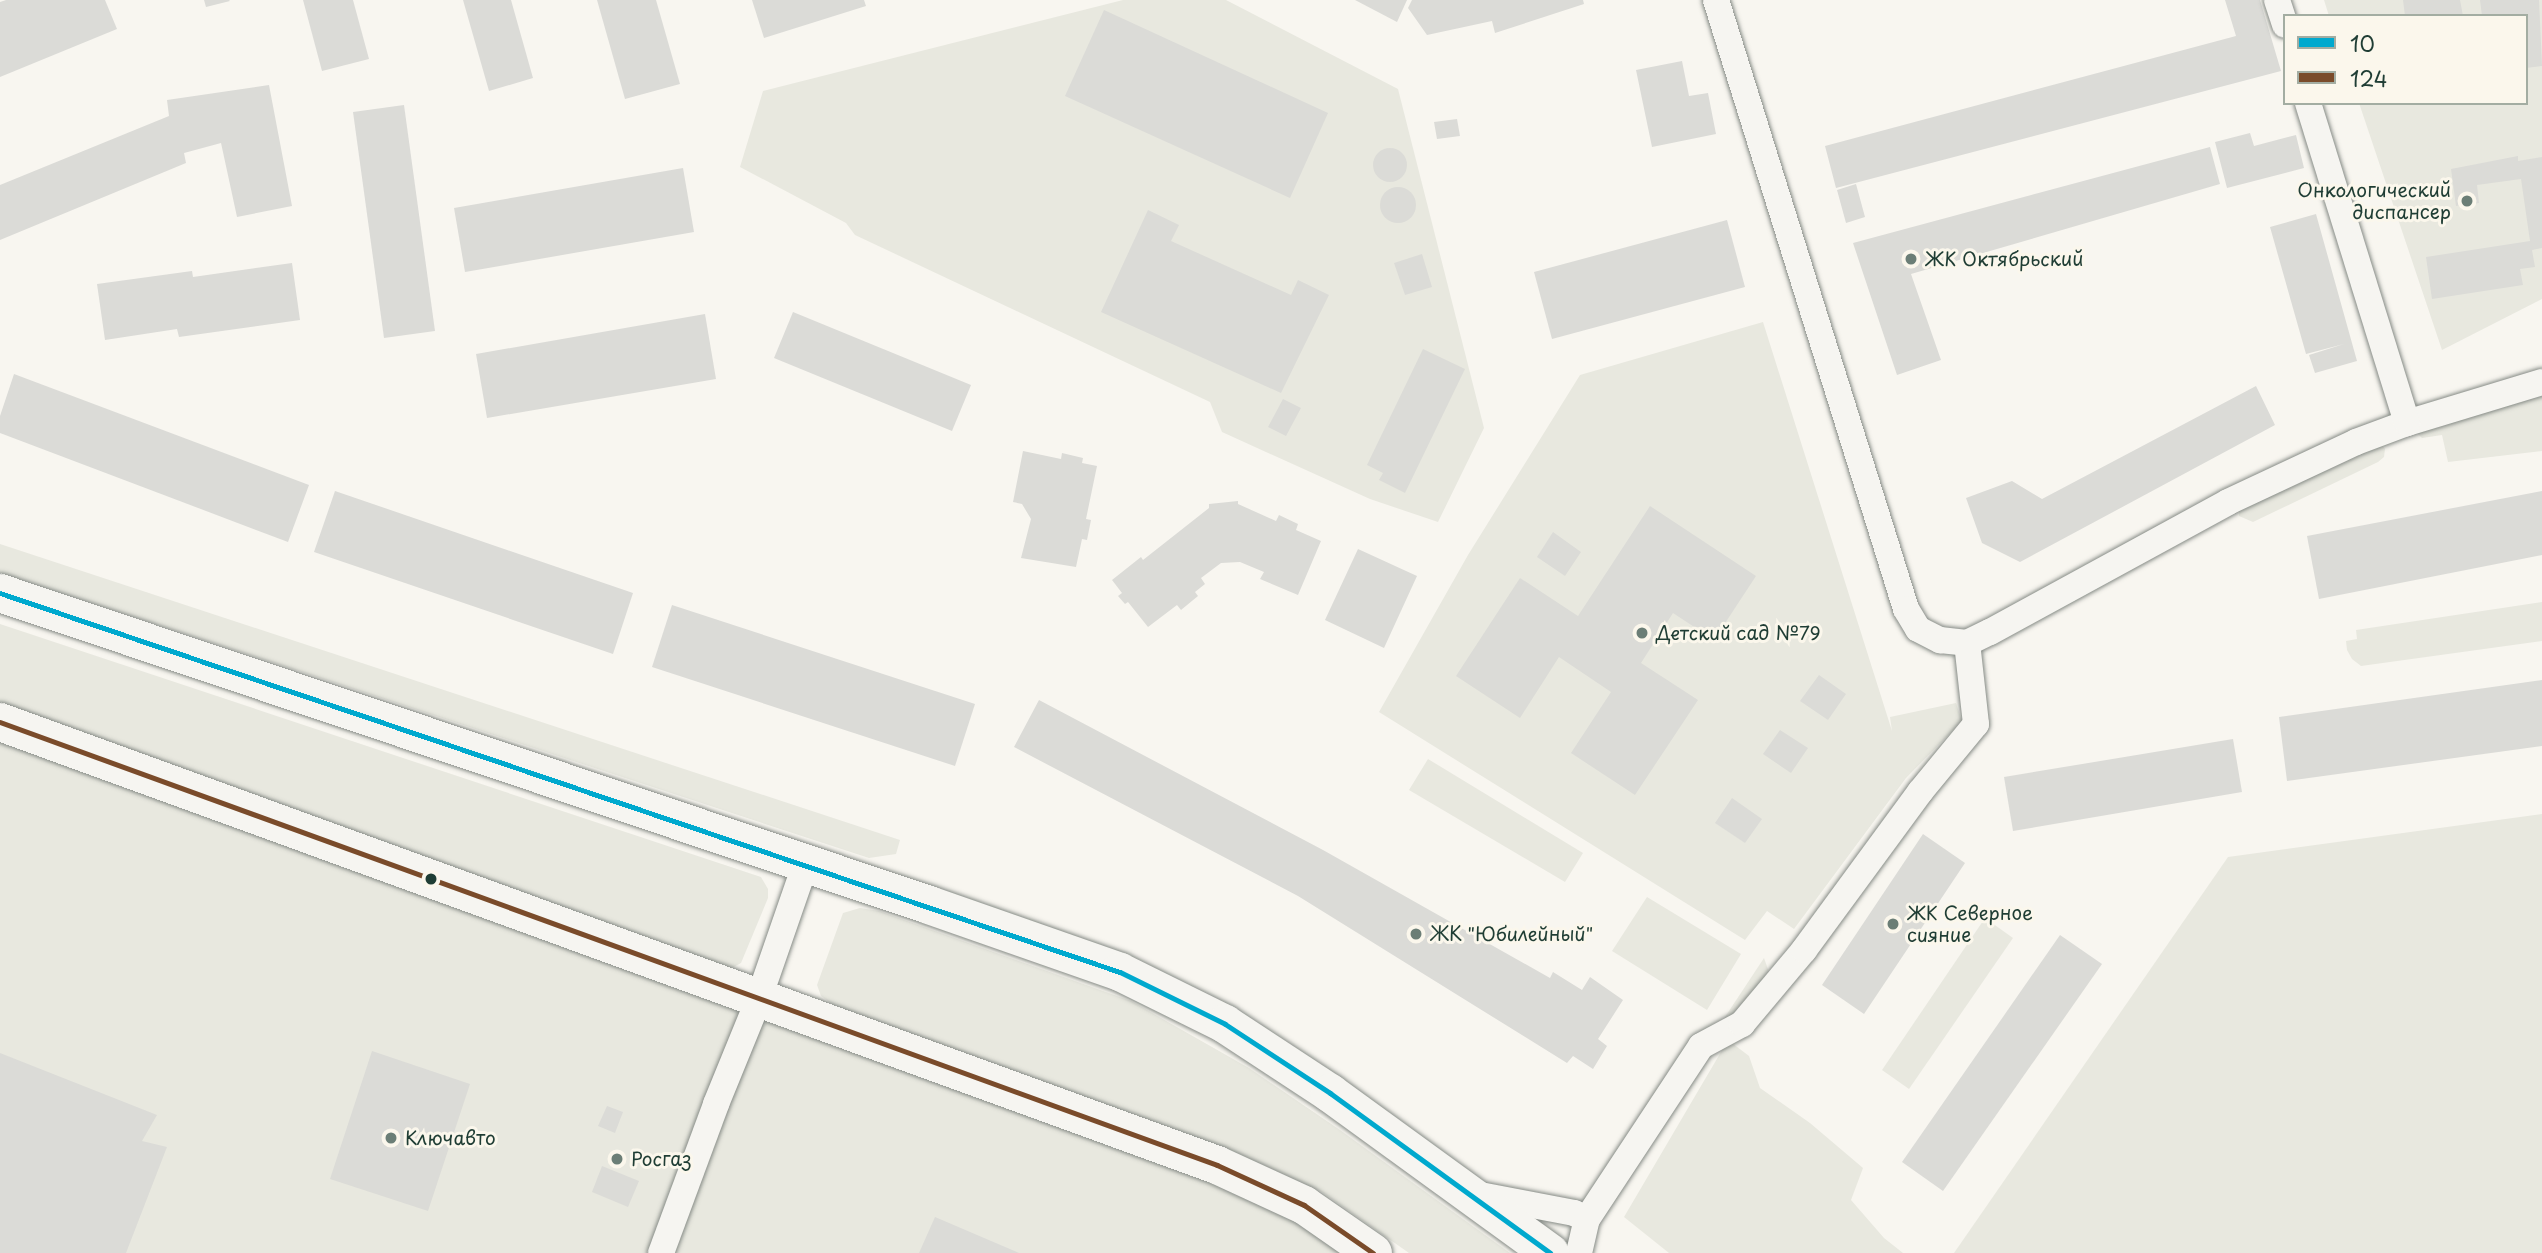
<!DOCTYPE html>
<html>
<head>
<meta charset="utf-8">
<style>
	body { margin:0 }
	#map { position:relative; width:2542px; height:1253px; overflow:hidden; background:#f8f6f0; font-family:"Playpen Sans",sans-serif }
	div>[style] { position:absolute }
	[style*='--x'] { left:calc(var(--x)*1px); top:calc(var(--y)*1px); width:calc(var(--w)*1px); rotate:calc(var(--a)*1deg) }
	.built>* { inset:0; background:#e8e8df }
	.building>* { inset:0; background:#dbdbd7 }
	.round { border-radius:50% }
	.roads { filter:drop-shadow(0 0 2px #868b86) drop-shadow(0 0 2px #868b86) }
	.minor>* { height:26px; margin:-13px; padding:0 13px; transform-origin:13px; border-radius:13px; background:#f6f5f1 }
	.primary>* { height:38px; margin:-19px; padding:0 19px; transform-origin:19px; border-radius:19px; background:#f6f5f1 }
	.bus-1>* { height:5px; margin:-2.5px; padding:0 2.5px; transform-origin:2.5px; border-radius:2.5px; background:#00a9ce }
	.bus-2>* { height:5px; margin:-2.5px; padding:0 2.5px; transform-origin:2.5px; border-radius:2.5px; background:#7a4b2a }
	.dots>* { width:19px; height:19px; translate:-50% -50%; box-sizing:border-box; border:4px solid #fbf7ec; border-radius:50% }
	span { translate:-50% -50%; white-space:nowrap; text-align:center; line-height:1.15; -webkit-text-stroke:6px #fbf7ec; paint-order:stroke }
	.poi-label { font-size:19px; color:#1f3d34 }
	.right { translate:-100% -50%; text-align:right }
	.left { translate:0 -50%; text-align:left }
	.legend { position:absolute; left:2283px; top:14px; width:245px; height:91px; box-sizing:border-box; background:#fbf7ec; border:2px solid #a3ada2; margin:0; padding:9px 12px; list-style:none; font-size:21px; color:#1f3d34 }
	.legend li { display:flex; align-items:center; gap:14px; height:35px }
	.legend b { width:35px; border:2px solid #a3ada2 }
</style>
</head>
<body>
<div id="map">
	<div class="built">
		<div style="clip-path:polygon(1123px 0,1226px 0,1398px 89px,1484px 428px,1438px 522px,1370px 499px,1222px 432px,1210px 402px,855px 235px,846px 223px,740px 167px,763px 91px)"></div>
		<div style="clip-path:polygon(2324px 0,2542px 0,2542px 299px,2442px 350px,2359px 103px,2526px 103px,2526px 16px,2329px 16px)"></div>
		<div style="clip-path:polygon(1763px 322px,1892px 731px,1890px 717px,1956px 703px,1962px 721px,1906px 778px,1794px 929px,1767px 911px,1745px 940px,1379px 712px,1468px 555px,1580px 375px)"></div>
		<div style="clip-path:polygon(2542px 387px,2542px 451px,2448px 462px,2442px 435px,2422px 438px,2415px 431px)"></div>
		<div style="clip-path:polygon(2380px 442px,2385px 449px,2384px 457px,2378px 462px,2253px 522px,2239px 516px,2239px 510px)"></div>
		<div style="clip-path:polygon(0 544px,900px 840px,896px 854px,869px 858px,0 573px)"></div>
		<div style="clip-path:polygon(2542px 602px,2542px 641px,2361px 666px,2352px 659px,2347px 650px,2346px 641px,2357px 639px,2356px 630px)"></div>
		<div style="clip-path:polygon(0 624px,761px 877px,768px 889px,768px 898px,741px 963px,728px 970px,0 708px)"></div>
		<div style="clip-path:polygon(0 741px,1298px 1213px,1354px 1253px,0 1253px)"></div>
		<div style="clip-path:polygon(1428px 759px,1583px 853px,1565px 882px,1409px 790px)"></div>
		<div style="clip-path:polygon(2542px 814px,2542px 1253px,1954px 1253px,2228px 857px)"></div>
		<div style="clip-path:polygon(1647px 897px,1741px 954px,1707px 1010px,1612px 951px)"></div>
		<div style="clip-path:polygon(860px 908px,879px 911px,1131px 1001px,1249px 1068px,1340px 1130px,1510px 1253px,1409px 1253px,1322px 1192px,1231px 1150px,833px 1005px,821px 996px,817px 985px,843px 913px)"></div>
		<div style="clip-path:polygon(1985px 918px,2013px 938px,1909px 1089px,1882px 1070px)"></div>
		<div style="clip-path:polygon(1764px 958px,1769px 972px,1740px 1011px,1723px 1020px)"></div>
		<div style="clip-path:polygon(1728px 1040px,1749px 1056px,1760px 1088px,1810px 1123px,1863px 1168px,1851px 1200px,1884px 1238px,1903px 1253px,1669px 1253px,1624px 1217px)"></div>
	</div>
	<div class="building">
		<div style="clip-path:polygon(6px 0,105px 0,117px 29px,0 77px,0 2px)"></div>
		<div style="clip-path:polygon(204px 0,229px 0,230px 1px,206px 7px)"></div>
		<div style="clip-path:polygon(303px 0,353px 0,369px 59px,322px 71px)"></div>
		<div style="clip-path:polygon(463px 0,511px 0,533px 78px,489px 91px)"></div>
		<div style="clip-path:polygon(597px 0,656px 0,680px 84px,625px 99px)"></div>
		<div style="clip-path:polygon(752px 0,864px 0,866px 6px,764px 38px)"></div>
		<div style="clip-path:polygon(1355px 0,1407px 0,1397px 22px)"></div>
		<div style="clip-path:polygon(1412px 0,1583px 0,1584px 4px,1495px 33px,1492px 21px,1427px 35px,1408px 8px)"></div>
		<div style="clip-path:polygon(2225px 0,2260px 0,2281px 71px,1836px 188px,1825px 146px,2236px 36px)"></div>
		<div style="clip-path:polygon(2403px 0,2460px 0,2463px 16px,2405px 16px)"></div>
		<div style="clip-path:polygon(2480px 0,2539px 0,2542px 66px,2526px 68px,2526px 16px,2482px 16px)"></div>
		<div style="clip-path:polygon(1104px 10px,1328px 113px,1290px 198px,1065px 96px)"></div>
		<div style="clip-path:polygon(1682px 61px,1689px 96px,1708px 93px,1716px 134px,1652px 147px,1636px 70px)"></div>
		<div style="clip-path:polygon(269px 85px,292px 206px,237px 217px,221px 143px,184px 153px,186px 163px,0 240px,0 185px,169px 116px,167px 100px)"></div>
		<div style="clip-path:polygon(404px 105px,435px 331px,384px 338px,353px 112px)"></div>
		<div style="clip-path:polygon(1457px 119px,1460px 136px,1437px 139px,1434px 122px)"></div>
		<div style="clip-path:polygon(2250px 133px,2254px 146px,2296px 135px,2304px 168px,2227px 188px,2215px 142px)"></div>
		<div style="clip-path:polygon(2210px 147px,2220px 184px,1911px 274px,1941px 360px,1897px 375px,1853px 243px)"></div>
		<div class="round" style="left:1373px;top:148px;width:34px;height:34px"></div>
		<div style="clip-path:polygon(2518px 156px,2518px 161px,2542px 157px,2542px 248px,2532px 250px,2535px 267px,2520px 269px,2523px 285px,2432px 299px,2426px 257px,2530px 241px,2521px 179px,2477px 185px,2479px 203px,2456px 206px,2451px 169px)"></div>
		<div style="clip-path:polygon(683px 168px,694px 232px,465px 272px,454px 208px)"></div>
		<div style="clip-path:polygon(1856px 184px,1865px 217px,1846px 223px,1837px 190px)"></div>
		<div class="round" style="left:1380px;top:187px;width:36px;height:36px"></div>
		<div style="clip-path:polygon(1148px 210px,1179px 225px,1171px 241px,1291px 295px,1298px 280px,1329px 295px,1281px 393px,1101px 312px)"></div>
		<div style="clip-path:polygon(2316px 214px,2357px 361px,2315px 373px,2309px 355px,2344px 344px,2306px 354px,2270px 227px)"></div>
		<div style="clip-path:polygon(1727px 220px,1745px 287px,1552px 339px,1534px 272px)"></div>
		<div style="clip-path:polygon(1422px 254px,1432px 287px,1405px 295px,1394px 263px)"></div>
		<div style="clip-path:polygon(292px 263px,300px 320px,179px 337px,177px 329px,105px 340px,97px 284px,192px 271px,193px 277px)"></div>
		<div style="clip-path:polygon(793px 312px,971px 385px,952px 431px,774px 358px)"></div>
		<div style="clip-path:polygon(705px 314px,716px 379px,487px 418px,476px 354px)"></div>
		<div style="clip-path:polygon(1423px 349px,1465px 369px,1405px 493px,1379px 480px,1383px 473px,1367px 465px)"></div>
		<div style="clip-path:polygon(14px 374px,309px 485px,288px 542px,0 433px,0 416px)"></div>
		<div style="clip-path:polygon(2256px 386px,2275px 425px,2020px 562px,1982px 543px,1966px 498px,2012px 481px,2042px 499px)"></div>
		<div style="clip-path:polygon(1283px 399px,1301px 408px,1286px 436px,1268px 427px)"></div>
		<div style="clip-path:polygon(1023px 451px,1061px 459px,1062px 453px,1083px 458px,1082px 463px,1097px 466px,1086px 519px,1091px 520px,1087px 540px,1082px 539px,1076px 567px,1021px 558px,1031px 519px,1022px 504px,1013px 502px)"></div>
		<div style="clip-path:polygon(335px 491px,633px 593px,613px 654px,314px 552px)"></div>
		<div style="clip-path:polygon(2542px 491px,2542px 555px,2319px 599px,2307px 536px)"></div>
		<div style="clip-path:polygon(1238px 501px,1238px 504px,1276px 521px,1279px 515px,1298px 524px,1296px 530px,1321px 541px,1298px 595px,1260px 579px,1264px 572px,1240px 562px,1221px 563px,1201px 578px,1205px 584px,1195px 592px,1198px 596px,1181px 610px,1177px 605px,1148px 627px,1128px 602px,1125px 604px,1118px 596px,1122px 593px,1112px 580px,1141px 557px,1143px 560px,1209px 508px,1209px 504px)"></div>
		<div style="clip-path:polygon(1650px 506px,1756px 576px,1714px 640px,1673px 613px,1641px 663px,1698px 700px,1635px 795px,1571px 753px,1611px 692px,1559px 657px,1520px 718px,1456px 676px,1520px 578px,1578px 616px)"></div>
		<div style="clip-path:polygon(1553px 532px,1581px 552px,1565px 576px,1537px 557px)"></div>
		<div style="clip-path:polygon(1358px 549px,1417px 576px,1384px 648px,1325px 620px)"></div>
		<div style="clip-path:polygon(672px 605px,975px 704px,955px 766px,652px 667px)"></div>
		<div style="clip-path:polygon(1819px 675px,1846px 694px,1828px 720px,1800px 701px)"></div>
		<div style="clip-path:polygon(2542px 680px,2542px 746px,2287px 781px,2279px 717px)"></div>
		<div style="clip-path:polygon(1039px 700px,1323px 850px,1550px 978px,1553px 972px,1582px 990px,1590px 977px,1623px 1000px,1598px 1039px,1607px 1046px,1593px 1069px,1573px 1056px,1567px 1063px,1298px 896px,1014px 747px)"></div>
		<div style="clip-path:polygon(1780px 730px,1808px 748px,1791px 773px,1763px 754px)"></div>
		<div style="clip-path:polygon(2233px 739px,2242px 792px,2013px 831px,2004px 777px)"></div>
		<div style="clip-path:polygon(1732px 798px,1762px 819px,1745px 843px,1715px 823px)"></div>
		<div style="clip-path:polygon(1923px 834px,1965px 863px,1864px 1014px,1822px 985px)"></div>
		<div style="clip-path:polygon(2060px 935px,2102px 964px,1943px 1191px,1902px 1162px)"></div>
		<div style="clip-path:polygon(372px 1051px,470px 1084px,428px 1211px,330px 1179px)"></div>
		<div style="clip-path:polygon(0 1053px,157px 1115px,142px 1141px,167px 1147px,126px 1253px,0 1253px)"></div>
		<div style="clip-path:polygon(607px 1106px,623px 1112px,615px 1133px,598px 1126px)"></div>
		<div style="clip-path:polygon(602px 1166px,639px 1181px,628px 1207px,592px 1192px)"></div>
		<div style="clip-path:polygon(935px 1217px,1019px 1253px,919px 1253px)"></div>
	</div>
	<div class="roads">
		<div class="minor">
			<div style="--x:1716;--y:0;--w:638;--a:72.67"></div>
			<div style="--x:1906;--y:609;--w:23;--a:59"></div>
			<div style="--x:1918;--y:629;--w:25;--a:27"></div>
			<div style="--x:1940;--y:640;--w:27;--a:6"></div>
			<div style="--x:1967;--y:643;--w:25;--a:-26"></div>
			<div style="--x:1990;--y:632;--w:271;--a:-28.6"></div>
			<div style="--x:2228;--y:502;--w:141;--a:-25.1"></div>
			<div style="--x:2356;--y:442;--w:54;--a:-20.4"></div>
			<div style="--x:2407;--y:423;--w:141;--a:-16.9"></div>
			<div style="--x:2277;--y:0;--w:26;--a:72"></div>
			<div style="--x:2308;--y:103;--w:335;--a:72.8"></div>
			<div style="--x:1480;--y:1195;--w:96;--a:10.8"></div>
			<div style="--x:1574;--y:1213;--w:14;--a:25"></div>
			<div style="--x:661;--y:1253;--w:159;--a:-69.7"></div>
			<div style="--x:716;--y:1104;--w:111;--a:-67.8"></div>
			<div style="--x:758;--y:1001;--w:144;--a:-70.9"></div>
			<div style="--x:1579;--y:1253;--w:35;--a:-77"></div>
			<div style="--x:1587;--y:1219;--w:207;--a:-56.6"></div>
			<div style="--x:1701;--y:1046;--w:47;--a:-28.2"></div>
			<div style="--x:1742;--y:1024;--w:97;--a:-50"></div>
			<div style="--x:1804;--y:950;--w:196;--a:-53.7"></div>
			<div style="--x:1920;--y:792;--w:88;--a:-50.5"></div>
			<div style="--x:1976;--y:724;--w:81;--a:-96.3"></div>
		</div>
		<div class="primary">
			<div style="--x:0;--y:593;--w:980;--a:18.56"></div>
			<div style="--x:929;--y:905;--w:202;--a:19.3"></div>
			<div style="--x:1120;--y:972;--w:117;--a:26.3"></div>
			<div style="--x:1225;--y:1024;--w:126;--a:33.3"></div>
			<div style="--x:1330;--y:1093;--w:272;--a:36"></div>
			<div style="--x:0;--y:722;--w:1295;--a:20"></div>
			<div style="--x:1217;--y:1165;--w:96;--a:24.7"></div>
			<div style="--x:1304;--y:1205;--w:84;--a:34.8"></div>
		</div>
	</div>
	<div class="bus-1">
		<div style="--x:0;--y:593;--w:1182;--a:18.7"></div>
		<div style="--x:1120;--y:972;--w:117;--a:26.3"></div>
		<div style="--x:1225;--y:1024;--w:126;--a:33.3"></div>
		<div style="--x:1330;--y:1093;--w:272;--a:36"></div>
	</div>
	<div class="bus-2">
		<div style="--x:0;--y:722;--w:1295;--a:20"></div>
		<div style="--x:1217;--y:1165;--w:96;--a:24.7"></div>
		<div style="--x:1304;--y:1205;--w:84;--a:34.8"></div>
	</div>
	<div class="dots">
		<div style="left:2467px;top:201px;background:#6b7e76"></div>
		<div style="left:1911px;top:259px;background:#6b7e76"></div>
		<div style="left:1642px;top:633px;background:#6b7e76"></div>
		<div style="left:431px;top:879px;background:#1f3d34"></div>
		<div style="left:1893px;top:924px;background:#6b7e76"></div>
		<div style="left:1416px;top:934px;background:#6b7e76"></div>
		<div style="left:391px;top:1138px;background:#6b7e76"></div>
		<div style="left:617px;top:1159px;background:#6b7e76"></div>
	</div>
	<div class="poi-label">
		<span class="right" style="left:2451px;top:201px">Онкологический<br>диспансер</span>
		<span class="left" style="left:1925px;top:259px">ЖК Октябрьский</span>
		<span class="left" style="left:1656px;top:633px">Детский сад №79</span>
		<span class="left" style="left:1907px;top:924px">ЖК Северное<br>сияние</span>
		<span class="left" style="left:1430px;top:934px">ЖК "Юбилейный"</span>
		<span class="left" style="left:405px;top:1138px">Ключавто</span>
		<span class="left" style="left:631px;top:1159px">Росгаз</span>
	</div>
	<ul class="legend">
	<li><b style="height:9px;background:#00a9ce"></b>10</li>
	<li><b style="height:9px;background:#7a4b2a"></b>124</li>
	</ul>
</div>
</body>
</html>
